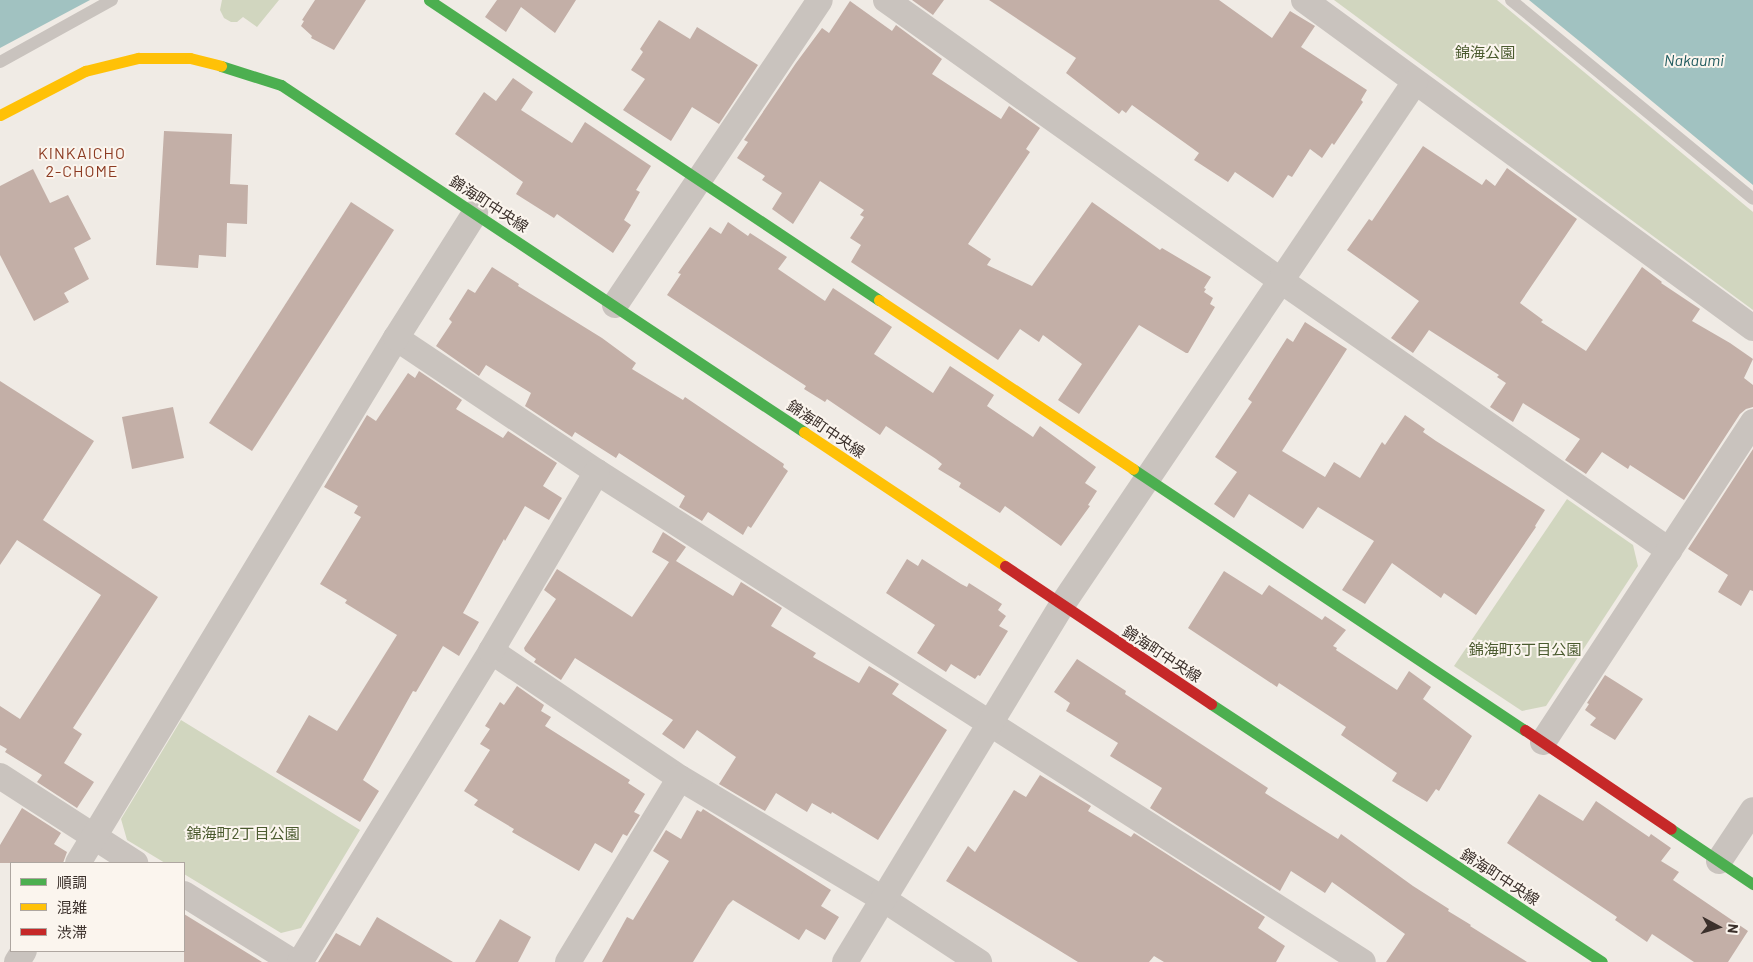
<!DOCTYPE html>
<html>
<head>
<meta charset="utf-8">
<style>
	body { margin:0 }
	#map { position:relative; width:1753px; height:962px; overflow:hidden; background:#f0ebe5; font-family:Barlow,"Noto Sans JP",sans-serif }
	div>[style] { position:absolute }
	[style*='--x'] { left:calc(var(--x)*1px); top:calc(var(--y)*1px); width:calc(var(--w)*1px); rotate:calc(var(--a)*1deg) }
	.green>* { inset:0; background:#d1d6bf }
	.water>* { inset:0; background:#a1c2c1 }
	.building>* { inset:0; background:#c3afa7 }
	.lane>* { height:12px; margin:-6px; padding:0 6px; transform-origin:6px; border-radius:6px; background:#c9c3be }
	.street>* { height:26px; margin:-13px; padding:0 13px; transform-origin:13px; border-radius:13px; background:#c9c3be }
	.fast>* { height:11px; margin:-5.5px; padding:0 5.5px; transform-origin:5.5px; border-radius:5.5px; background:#4caf50 }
	.slow>* { height:11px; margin:-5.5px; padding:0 5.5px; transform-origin:5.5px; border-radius:5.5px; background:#ffc107 }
	.jam>* { height:11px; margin:-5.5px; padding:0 5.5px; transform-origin:5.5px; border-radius:5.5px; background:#c62828 }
	span { translate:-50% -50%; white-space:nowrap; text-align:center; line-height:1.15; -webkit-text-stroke:4px #fbf5ee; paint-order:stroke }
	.park-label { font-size:15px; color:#4a5a2e }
	.street-label { font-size:15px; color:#3b302b }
	.water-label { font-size:16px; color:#1f5a5e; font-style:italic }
	.neighbourhood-label { font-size:16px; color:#8c3b22; letter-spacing:1px }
	.legend { position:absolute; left:10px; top:862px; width:175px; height:90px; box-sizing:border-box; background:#fbf5ee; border:1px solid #aea6a0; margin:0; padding:6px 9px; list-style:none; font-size:15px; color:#3b302b }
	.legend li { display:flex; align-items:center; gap:10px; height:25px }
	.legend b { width:25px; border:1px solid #aea6a0 }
	.north { position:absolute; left:1693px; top:902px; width:50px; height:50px; -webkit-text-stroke:4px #fbf5ee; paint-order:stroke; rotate:96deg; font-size:14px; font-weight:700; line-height:20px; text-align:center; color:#3b302b }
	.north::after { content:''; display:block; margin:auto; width:18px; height:22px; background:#3b302b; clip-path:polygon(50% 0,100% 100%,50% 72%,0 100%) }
</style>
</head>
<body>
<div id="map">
	<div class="green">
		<div style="clip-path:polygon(222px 0,279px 0,257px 27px,243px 17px,237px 22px,231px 22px,224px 18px,220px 10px)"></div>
		<div style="clip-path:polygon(1334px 0,1497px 0,1753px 212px,1753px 310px)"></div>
		<div style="clip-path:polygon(1567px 499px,1633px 545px,1638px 566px,1546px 706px,1522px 711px,1454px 666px)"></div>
		<div style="clip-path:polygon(181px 720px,360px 830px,301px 928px,281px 933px,184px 874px,184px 863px,165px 863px,127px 840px,121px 819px)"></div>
	</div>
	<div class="water">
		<div style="clip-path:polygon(0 0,90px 0,0 48px)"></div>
		<div style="clip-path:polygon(1529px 0,1753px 0,1753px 185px,1589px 49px)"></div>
	</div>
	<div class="building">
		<div style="clip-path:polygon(315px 0,366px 0,334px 50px,311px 38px,312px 36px,301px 26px,304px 21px,302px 20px)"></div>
		<div style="clip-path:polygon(497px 0,576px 0,555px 33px,521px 7px,506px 32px,485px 17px)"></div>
		<div style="clip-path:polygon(912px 0,944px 0,933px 15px)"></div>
		<div style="clip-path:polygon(989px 0,1219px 0,1272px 38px,1290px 11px,1315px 26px,1301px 47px,1367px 90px,1361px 100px,1363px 102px,1334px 145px,1332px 143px,1322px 158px,1310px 149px,1292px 177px,1288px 175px,1273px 198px,1235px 172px,1228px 182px,1194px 160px,1199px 153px,1132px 105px,1126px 113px,1122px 110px,1119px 114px,1066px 73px,1076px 58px)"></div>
		<div style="clip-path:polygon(850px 1px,892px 31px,896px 25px,942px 59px,932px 74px,1001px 119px,1009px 106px,1040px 128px,1026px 149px,1030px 152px,968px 244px,991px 259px,987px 265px,1032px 286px,1092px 202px,1160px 250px,1162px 248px,1211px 277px,1204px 288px,1206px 289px,1204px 292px,1213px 298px,1210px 304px,1215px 307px,1188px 353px,1186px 353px,1139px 325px,1079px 414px,1058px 400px,1082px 364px,1043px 335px,1039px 342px,1020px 329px,998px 360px,851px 262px,861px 245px,850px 238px,864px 217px,860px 215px,864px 210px,820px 181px,793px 224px,772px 209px,782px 193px,762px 180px,765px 176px,737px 158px,748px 142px,744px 140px,796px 63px,822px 28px,829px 33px)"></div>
		<div style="clip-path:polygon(659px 20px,690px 39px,697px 27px,758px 65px,719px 124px,692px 107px,671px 141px,623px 110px,645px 79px,631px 70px,643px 52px,640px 49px)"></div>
		<div style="clip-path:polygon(513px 78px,533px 92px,521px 110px,572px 143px,585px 122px,651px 166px,636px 190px,640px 192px,624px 220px,631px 225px,613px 253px,557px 214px,554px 218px,516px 194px,523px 182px,455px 134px,484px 92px,496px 101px)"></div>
		<div style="clip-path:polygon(164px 131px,232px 134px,230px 184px,248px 185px,247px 224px,227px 223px,226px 257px,199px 255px,198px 268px,156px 265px)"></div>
		<div style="clip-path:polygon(1423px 146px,1482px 185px,1486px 179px,1495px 186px,1507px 168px,1577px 219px,1520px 303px,1543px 320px,1541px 322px,1586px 351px,1642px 267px,1662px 282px,1661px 283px,1700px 309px,1692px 321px,1730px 343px,1753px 359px,1744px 378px,1753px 385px,1753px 407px,1746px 409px,1740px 414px,1684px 500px,1630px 465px,1628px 469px,1602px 452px,1586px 474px,1565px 460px,1580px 439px,1523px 403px,1513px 422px,1490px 407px,1506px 383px,1497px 377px,1499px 375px,1429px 330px,1413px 353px,1391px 338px,1419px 301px,1347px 250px,1369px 219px,1372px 221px)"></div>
		<div style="clip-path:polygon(33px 169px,50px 203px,68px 195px,91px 239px,74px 248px,89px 279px,64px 293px,69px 302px,34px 321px,0 255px,0 186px)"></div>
		<div style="clip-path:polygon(351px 202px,394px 230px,252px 451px,209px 423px)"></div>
		<div style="clip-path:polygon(728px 222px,748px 236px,750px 233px,787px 257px,778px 269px,825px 301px,833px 288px,892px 327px,874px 354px,933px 393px,950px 366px,994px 395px,987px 406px,1033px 437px,1040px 426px,1096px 467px,1085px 483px,1097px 491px,1088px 505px,1090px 506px,1061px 546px,1005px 506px,1000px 513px,959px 487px,961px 483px,938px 469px,942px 464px,936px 459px,886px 426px,880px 435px,827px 399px,825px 402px,804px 389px,806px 386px,667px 295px,681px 274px,678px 273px,710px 227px,721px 234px)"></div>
		<div style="clip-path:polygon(492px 267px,519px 284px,518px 286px,602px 338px,636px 363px,632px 369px,683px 400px,685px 397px,784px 464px,783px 467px,788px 471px,751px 528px,748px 526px,743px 535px,708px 512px,702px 521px,679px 507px,685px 496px,619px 453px,616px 458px,575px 432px,572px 437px,525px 406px,531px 393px,486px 365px,479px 376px,436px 346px,452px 322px,449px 319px,468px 289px,475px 293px)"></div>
		<div style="clip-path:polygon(1305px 322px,1347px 349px,1282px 451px,1325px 477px,1334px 462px,1360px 478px,1382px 442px,1385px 445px,1405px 415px,1425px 429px,1423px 432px,1436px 441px,1545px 510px,1535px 526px,1536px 527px,1476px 615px,1444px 593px,1441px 598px,1392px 563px,1365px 604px,1342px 590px,1374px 541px,1318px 507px,1303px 529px,1249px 494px,1234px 518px,1214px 504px,1237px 472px,1215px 457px,1252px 402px,1248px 399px,1287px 338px,1293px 342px)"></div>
		<div style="clip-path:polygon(419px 371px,462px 400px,456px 409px,503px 438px,508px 431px,557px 463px,543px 486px,562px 498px,549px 520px,525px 506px,505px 541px,504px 539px,463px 613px,479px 622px,459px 656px,443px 646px,416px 692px,413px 691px,363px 780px,379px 791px,360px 822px,276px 772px,309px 715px,337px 731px,397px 635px,345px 603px,347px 600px,320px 584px,361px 517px,354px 513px,358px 506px,324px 487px,367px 415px,376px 421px,408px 373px,415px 378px)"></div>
		<div style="clip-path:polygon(0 381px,94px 441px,43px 520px,158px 597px,73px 728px,82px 734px,64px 763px,94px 782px,77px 808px,37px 782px,42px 775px,5px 752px,7px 749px,0 745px,0 706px,20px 719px,101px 595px,17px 540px,0 565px)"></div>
		<div style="clip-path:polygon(173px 407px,184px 458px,132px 469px,122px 417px)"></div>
		<div style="clip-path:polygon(1753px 449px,1753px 591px,1750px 590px,1741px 606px,1718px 592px,1728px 575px,1688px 549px)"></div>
		<div style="clip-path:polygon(663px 532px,686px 547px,676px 561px,733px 596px,741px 582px,782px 608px,771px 626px,816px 653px,813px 657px,859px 683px,869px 666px,899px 684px,892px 694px,947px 730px,878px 840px,832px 812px,831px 814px,812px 803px,807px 812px,776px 793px,765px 811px,719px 784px,736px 757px,697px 730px,684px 749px,662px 734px,673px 720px,575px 658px,561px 680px,534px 662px,536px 659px,525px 651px,524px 648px,556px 599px,544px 590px,557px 569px,632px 617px,669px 562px,652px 552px)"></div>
		<div style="clip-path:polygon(907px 559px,918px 566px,922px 559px,961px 584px,967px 587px,969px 583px,1002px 604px,998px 610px,1006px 616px,999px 626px,1008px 631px,980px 676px,978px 675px,975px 679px,951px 664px,946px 672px,917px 653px,935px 625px,886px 593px)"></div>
		<div style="clip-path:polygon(1224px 571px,1262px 595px,1269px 585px,1322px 620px,1325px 616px,1346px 630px,1333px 646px,1337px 648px,1336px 650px,1397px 690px,1409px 671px,1431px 687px,1423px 699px,1472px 736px,1439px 791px,1436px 789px,1427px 802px,1392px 781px,1397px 773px,1341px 735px,1346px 727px,1279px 683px,1277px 687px,1188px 628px)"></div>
		<div style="clip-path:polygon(1077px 659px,1126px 691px,1125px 694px,1268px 788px,1265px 793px,1338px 839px,1341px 834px,1413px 886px,1449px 909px,1448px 911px,1471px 925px,1470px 926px,1527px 962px,1386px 962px,1405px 934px,1332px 882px,1325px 893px,1291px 871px,1280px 891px,1150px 808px,1162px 788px,1110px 756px,1118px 743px,1066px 711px,1070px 703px,1054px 692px)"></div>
		<div style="clip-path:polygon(1605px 675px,1643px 699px,1615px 740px,1590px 725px,1596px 718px,1585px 710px,1589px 704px,1587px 703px)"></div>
		<div style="clip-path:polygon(517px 686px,544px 705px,541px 711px,551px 717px,545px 726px,630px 780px,628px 783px,645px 794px,634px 812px,640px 815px,627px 836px,623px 834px,612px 853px,595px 843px,579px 871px,512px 832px,514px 829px,474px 805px,478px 800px,464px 791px,490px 750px,480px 744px,490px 729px,485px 726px,500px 702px,504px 705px)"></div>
		<div style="clip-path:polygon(1040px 775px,1091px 806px,1088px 811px,1131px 837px,1134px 833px,1265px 917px,1258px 928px,1285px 946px,1276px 962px,1164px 962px,1154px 956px,1149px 962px,1078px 962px,946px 881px,968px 846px,975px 852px,1014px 790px,1026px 797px)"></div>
		<div style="clip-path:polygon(1539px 794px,1583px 821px,1596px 801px,1649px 837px,1651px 834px,1671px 848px,1661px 861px,1679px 872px,1673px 880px,1748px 931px,1728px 962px,1694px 962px,1652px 934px,1647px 942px,1615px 920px,1617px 917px,1507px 843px)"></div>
		<div style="clip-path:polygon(22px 808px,61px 833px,54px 844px,67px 852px,63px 863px,0 863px,0 845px)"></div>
		<div style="clip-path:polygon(703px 809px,831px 890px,821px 906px,839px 917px,825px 940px,806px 929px,799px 940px,733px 900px,728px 905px,693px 962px,602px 962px,627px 917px,633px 920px,669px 861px,653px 851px,666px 830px,681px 839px,697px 810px,701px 812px)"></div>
		<div style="clip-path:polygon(184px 914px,262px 962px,184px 962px)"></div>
		<div style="clip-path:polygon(377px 917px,453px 962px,318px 962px,336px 933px,360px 946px)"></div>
		<div style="clip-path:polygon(500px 919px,531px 937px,518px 962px,475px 962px)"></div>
	</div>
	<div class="lane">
		<div style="--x:1511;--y:0;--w:313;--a:39.4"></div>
		<div style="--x:0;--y:62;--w:128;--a:-29"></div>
	</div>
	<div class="street">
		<div style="--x:886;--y:0;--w:483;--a:35.4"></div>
		<div style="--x:1280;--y:280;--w:474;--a:34.8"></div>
		<div style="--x:1304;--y:0;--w:556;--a:36.15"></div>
		<div style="--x:615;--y:305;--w:367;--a:-56.1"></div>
		<div style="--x:396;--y:338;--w:242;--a:33.7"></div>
		<div style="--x:597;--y:472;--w:909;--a:32.61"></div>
		<div style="--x:491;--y:651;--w:228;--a:33.9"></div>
		<div style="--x:680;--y:778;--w:236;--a:30.8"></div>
		<div style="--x:883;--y:899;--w:115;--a:33.3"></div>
		<div style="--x:1543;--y:742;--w:383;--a:-56.7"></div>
		<div style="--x:0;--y:776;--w:161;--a:32.8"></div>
		<div style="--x:1719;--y:861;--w:61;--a:-56.3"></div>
		<div style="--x:78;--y:863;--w:614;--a:-58.8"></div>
		<div style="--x:396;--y:338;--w:148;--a:-57.7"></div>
		<div style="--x:184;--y:894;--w:128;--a:32"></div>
		<div style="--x:17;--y:962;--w:13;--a:-58"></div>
		<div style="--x:300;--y:962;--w:365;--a:-58.4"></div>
		<div style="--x:491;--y:651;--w:208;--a:-59.4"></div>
		<div style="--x:568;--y:962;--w:215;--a:-58.7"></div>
		<div style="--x:845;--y:962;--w:418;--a:-58.7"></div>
		<div style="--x:1062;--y:605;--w:631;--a:-55.98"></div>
	</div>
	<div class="fast">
		<div style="--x:429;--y:0;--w:541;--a:33.69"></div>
		<div style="--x:221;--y:66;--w:63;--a:17.6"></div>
		<div style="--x:281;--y:85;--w:628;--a:33.56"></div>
		<div style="--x:1133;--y:469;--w:471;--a:33.7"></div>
		<div style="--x:1211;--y:704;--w:468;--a:33.4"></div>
		<div style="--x:1671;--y:829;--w:99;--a:33.9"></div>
	</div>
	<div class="slow">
		<div style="--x:0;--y:115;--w:96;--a:-27.4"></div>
		<div style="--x:85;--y:71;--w:55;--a:-13.8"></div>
		<div style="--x:138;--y:58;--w:52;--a:0"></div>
		<div style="--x:190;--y:58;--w:32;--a:14"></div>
		<div style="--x:879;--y:300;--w:305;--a:33.6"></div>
		<div style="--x:804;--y:432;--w:242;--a:33.7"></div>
	</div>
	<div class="jam">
		<div style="--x:1005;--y:566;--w:248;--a:33.8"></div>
		<div style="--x:1525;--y:730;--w:176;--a:34.1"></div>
	</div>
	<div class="park-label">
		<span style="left:1485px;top:53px">錦海公園</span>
		<span style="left:1525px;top:650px">錦海町3丁目公園</span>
		<span style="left:243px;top:834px">錦海町2丁目公園</span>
	</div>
	<div class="street-label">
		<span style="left:489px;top:204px;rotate:33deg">錦海町中央線</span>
		<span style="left:826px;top:429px;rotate:34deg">錦海町中央線</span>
		<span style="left:1162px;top:654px;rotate:33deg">錦海町中央線</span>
		<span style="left:1500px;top:877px;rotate:33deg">錦海町中央線</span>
	</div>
	<div class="water-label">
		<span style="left:1694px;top:60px">Nakaumi</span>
	</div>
	<div class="neighbourhood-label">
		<span style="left:82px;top:162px">KINKAICHO<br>2-CHOME</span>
	</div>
	<ul class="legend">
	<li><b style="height:6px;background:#4caf50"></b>順調</li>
	<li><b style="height:6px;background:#ffc107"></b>混雑</li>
	<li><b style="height:6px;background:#c62828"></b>渋滞</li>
	</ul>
	<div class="north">N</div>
</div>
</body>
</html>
